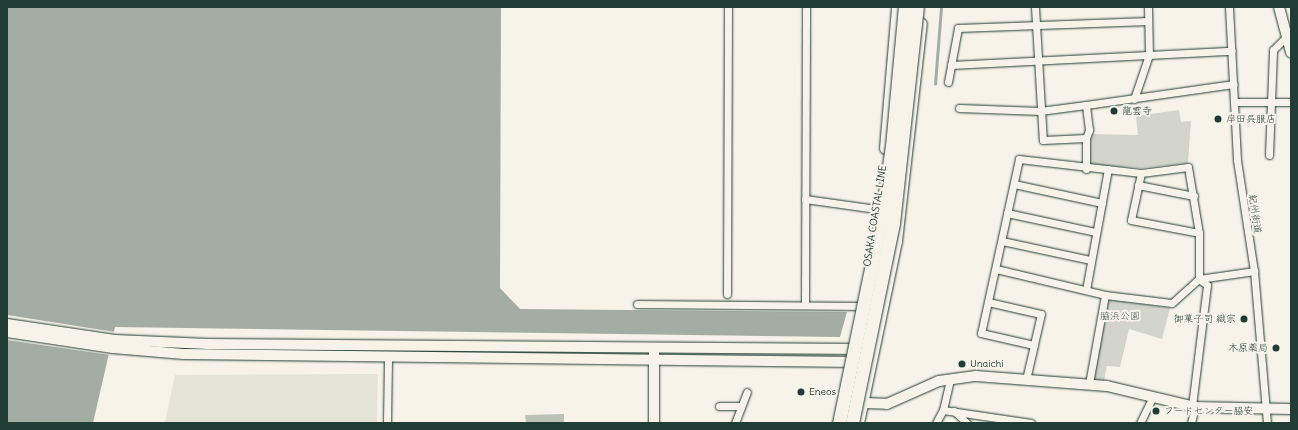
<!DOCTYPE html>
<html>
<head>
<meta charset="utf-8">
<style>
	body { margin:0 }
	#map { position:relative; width:1298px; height:430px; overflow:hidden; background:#f7f3e8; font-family:Delius,"Klee One",sans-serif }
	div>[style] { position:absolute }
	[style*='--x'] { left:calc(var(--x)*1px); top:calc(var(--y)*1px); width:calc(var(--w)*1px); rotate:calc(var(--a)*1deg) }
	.built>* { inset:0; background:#e5e4d9 }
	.green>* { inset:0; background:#d3d5ca }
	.water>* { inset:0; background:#a4ada3 }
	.pier>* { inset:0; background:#f7f3e8 }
	.stream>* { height:2.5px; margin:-1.25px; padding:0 1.25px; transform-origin:1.25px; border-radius:1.25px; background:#a4ada3 }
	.building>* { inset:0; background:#bbc1b6 }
	.roads { filter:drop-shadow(0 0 1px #1f3d34) drop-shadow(0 0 1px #1f3d34) }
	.street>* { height:7px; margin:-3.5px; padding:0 3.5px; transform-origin:3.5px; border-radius:3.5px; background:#f7f3e8 }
	.secondary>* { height:10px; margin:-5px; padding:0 5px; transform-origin:5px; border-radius:5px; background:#f7f3e8 }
	.primary>* { height:11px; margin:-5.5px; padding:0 5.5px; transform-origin:5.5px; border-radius:5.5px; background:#f7f3e8 }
	.bridges { filter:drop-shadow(0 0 1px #1f3d34) drop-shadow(0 0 1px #1f3d34) }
	.highway-bridge>* { height:13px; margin:-6.5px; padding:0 6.5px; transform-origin:6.5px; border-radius:6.5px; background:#f7f3e8 }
	.dots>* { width:11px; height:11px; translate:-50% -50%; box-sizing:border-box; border:2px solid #f7f3e8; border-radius:50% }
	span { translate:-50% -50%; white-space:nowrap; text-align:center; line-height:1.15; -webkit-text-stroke:4px #f7f3e8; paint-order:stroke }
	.poi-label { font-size:10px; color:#1f3d34 }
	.left { translate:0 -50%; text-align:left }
	.right { translate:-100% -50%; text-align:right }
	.street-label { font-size:10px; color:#1f3d34 }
	.park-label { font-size:10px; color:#435b52 }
	.frame { position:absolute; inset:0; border:8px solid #1f3d34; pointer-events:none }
</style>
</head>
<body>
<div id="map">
	<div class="built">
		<div style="clip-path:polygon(378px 374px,377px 423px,165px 423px,175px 375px)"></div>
	</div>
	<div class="green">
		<div style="clip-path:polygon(1179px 110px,1181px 122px,1191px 121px,1188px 163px,1142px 168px,1090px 165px,1091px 134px,1138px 135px,1136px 116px)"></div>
		<div style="clip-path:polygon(1108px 299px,1170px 308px,1162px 339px,1129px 329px,1120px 367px,1107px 366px,1104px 381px,1093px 381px)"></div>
	</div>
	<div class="water">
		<div style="clip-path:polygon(7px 7px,501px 7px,500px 288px,520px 309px,847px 312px,840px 337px,115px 327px,93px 423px,7px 423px)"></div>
	</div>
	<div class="pier">
		<div style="clip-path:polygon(7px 315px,115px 332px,110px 355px,7px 340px)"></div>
	</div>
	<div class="stream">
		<div style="--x:935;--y:84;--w:77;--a:-85.5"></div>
	</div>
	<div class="building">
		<div style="clip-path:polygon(564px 414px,564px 423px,526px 423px,525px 415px)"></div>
	</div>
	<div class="roads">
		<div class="street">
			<div style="--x:1035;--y:7;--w:133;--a:86.6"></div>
			<div style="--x:1043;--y:140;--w:43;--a:-2.7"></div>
			<div style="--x:1086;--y:138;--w:31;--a:90"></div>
			<div style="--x:1229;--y:7;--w:153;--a:87"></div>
			<div style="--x:1237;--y:160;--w:112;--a:81.3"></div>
			<div style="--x:1254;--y:271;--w:153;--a:85.1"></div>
			<div style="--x:951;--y:65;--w:281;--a:-2.9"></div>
			<div style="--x:948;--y:82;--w:55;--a:-79.5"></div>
			<div style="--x:958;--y:28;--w:190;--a:-2.1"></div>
			<div style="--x:1134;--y:99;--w:46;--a:-71.2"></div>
			<div style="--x:1149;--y:55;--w:48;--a:-91.2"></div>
			<div style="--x:1235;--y:102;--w:56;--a:0"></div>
			<div style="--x:959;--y:108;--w:81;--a:2.1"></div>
			<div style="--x:1040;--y:111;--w:46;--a:-7.4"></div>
			<div style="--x:1086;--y:138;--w:9;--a:-69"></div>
			<div style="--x:1089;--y:130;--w:25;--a:-97"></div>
			<div style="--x:1086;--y:105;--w:149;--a:-8.1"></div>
			<div style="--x:1269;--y:155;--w:105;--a:-87.8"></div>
			<div style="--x:1273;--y:50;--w:20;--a:-45"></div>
			<div style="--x:1141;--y:173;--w:48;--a:102"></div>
			<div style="--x:1131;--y:220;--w:69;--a:10.8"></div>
			<div style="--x:1014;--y:184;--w:90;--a:12.2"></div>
			<div style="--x:1138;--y:185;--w:57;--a:11.1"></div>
			<div style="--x:805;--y:199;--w:72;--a:8"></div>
			<div style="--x:1007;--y:213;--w:91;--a:12.1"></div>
			<div style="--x:1002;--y:241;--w:91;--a:12.1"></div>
			<div style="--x:996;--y:269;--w:112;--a:13.4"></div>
			<div style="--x:1105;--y:295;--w:67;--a:6.8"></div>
			<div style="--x:1172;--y:303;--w:36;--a:-42"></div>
			<div style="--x:1199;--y:279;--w:46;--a:-90"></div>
			<div style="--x:1199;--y:233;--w:67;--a:-99.5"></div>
			<div style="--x:1188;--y:167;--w:47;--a:172.7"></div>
			<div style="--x:1141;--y:173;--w:123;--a:-173.5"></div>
			<div style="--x:1019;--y:159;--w:178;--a:102.3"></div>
			<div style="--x:981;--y:333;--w:54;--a:12.8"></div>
			<div style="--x:1034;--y:345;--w:35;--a:103"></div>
			<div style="--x:1199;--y:279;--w:56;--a:-8.3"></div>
			<div style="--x:1086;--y:290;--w:123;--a:-79.7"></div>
			<div style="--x:727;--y:294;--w:287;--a:-89.8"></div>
			<div style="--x:988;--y:302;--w:54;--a:12.8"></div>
			<div style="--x:1041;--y:314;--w:32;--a:103"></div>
			<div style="--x:637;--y:304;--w:223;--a:0.5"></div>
			<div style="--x:805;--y:305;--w:298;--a:-89.8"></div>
			<div style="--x:1089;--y:384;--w:90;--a:-79.8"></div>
			<div style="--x:719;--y:406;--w:22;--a:0"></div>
			<div style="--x:1192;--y:406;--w:122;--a:-82.9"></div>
			<div style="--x:1207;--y:285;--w:10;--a:-143"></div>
			<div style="--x:943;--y:410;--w:89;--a:8.4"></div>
			<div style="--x:954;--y:411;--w:18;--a:43"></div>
			<div style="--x:387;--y:423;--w:66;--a:-89.1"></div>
			<div style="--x:735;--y:423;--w:33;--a:-69"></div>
			<div style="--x:936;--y:423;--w:15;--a:-62"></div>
			<div style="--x:943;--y:410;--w:32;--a:-77"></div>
			<div style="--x:1140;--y:423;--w:30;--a:-64"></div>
			<div style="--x:1191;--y:423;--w:16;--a:-76"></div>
		</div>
		<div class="secondary">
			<div style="--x:1279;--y:7;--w:47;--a:75.1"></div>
			<div style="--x:7;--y:324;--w:109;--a:8.4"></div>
			<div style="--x:115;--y:340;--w:93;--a:2.5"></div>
			<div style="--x:208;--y:344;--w:654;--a:0.44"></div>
			<div style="--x:7;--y:332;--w:107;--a:8.6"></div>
			<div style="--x:113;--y:348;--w:71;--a:4.8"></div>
			<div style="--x:184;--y:354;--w:673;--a:0.68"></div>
			<div style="--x:654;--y:352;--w:71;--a:90"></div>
			<div style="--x:863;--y:403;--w:24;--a:2"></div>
			<div style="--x:887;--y:404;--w:57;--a:-23.9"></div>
			<div style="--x:939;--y:381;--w:37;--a:-8"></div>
			<div style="--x:976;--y:376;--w:131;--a:4.4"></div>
			<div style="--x:1107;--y:386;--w:90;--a:13.4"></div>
			<div style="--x:1195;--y:407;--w:96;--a:1.2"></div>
		</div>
		<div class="primary">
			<div style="--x:885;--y:148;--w:142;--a:-85.1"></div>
			<div style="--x:858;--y:423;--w:186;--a:-78.2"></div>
			<div style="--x:896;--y:241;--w:219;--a:-83.5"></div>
		</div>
	</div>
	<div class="bridges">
		<div class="highway-bridge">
			<div style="--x:839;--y:423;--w:206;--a:-78.3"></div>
			<div style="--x:881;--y:221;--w:76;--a:-81.7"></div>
			<div style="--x:892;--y:146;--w:140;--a:-84.7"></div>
			<div style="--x:852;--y:423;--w:204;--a:-78.4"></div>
			<div style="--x:893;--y:223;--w:217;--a:-83.7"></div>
		</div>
	</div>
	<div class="dots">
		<div style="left:1114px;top:111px;background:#1f3d34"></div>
		<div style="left:1218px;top:119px;background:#1f3d34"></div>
		<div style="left:1244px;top:319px;background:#1f3d34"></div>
		<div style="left:1276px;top:348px;background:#1f3d34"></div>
		<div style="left:962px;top:364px;background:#1f3d34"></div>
		<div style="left:801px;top:392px;background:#1f3d34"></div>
		<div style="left:1156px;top:411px;background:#1f3d34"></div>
	</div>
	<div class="poi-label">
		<span class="left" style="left:1122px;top:111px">龍雲寺</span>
		<span class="left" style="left:1226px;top:119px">岸田呉服店</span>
		<span class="right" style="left:1236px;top:319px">御菓子司 織宗</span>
		<span class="right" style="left:1268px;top:348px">木原薬局</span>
		<span class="left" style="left:970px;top:364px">Unaichi</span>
		<span class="left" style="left:809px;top:392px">Eneos</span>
		<span class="left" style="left:1164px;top:411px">フードセンター脇安</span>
	</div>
	<div class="street-label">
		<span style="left:1255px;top:214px;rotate:82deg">紀州街道</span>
		<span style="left:875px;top:216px;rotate:-81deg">OSAKA COASTAL LINE</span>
	</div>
	<div class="park-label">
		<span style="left:1120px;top:316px">脇浜公園</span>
	</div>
	<div class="frame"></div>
</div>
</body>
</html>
